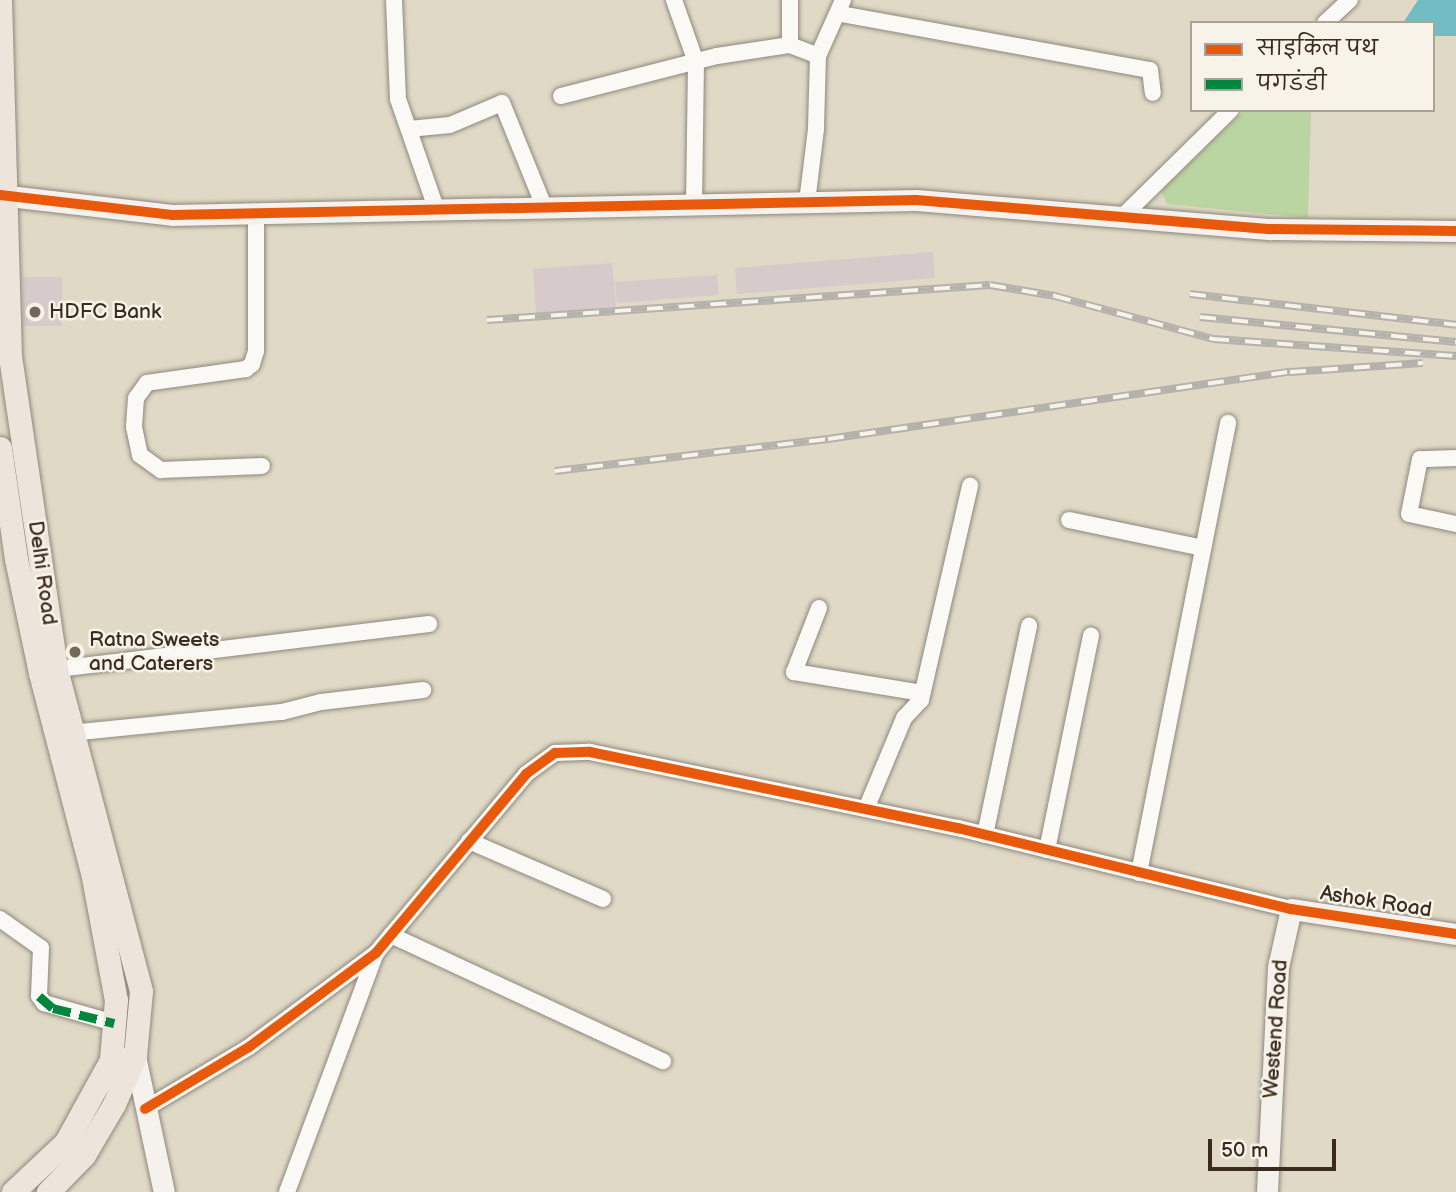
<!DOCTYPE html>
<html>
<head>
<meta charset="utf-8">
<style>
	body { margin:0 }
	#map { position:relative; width:1456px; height:1192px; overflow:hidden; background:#e0d9c6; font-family:"Balsamiq Sans","Playpen Sans Deva",sans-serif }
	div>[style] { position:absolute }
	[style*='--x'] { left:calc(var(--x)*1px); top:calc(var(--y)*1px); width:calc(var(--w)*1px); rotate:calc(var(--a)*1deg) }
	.green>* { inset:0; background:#bad5a1 }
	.water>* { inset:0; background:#73bcc3 }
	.building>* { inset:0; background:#d6caca }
	.roads { filter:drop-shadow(0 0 2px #8e887c) drop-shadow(0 0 2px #8e887c) }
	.street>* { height:16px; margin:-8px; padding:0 8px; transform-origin:8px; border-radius:8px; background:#faf9f6 }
	.secondary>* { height:21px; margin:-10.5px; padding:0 10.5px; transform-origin:10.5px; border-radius:10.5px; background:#f5f1ec }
	.primary>* { height:23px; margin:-11.5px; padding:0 11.5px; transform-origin:11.5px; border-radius:11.5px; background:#ede4dc }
	.rail>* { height:8px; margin-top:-4px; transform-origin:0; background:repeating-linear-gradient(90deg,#f7f3e8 0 16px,#b5b2ad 0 32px); box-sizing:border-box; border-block:2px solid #b5b2ad }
	.quiet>* { height:9px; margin-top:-4.5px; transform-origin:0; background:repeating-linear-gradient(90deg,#00873e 0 18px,transparent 0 27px) }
	.cycleway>* { height:10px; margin:-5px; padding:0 5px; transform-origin:5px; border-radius:5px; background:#e8590c }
	.dots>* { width:19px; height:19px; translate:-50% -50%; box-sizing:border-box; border:4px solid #f7f3e8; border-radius:50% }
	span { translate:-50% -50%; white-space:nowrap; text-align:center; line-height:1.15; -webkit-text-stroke:5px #f7f3e8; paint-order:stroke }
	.poi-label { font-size:21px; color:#3b2a1e }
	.left { translate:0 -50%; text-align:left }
	.street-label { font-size:21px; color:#3b2a1e }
	.legend { position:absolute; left:1190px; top:21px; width:245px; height:91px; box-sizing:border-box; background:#f7f3e8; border:2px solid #aca397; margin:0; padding:9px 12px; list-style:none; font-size:21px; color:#3b2a1e }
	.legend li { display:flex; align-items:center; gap:14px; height:35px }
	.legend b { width:35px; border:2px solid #aca397 }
	.scale { position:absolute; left:1208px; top:1139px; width:128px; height:32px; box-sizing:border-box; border:4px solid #3b2a1e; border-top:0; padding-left:9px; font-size:21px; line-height:24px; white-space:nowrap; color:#3b2a1e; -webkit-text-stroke:5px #f7f3e8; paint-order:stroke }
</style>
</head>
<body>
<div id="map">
	<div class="green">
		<div style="clip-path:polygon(1245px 110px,1311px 110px,1308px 218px,1167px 204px,1161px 191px)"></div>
	</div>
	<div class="water">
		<div style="clip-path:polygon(1418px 0,1456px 0,1456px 36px,1433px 36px,1433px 23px,1403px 23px)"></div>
	</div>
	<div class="building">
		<div style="clip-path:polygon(933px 252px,935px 278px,737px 294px,735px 268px)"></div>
		<div style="clip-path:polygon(612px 263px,616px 307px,536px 313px,533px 269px)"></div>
		<div style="clip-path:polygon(717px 275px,719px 295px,617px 303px,615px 282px)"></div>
		<div style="clip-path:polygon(23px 277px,62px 277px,62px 326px,23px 326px)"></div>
	</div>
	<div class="roads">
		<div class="street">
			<div style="--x:394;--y:0;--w:99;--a:87.7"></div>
			<div style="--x:398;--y:99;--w:119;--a:70.8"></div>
			<div style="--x:674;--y:0;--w:66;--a:70.5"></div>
			<div style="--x:696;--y:62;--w:142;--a:90.8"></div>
			<div style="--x:841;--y:14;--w:314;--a:10.3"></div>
			<div style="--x:1150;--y:70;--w:23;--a:83"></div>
			<div style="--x:1325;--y:23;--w:34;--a:-43"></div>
			<div style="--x:790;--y:45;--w:45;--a:-90"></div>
			<div style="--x:818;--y:56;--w:61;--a:-65.9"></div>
			<div style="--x:561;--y:96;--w:161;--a:-14.4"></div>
			<div style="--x:717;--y:56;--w:74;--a:-8.6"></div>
			<div style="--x:790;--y:45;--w:30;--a:21"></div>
			<div style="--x:818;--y:56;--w:73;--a:91.6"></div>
			<div style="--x:816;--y:129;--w:74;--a:97"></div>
			<div style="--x:409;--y:129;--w:41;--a:-5.6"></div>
			<div style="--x:450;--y:125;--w:56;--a:-22.9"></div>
			<div style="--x:502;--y:103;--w:114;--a:67.9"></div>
			<div style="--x:256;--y:213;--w:138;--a:90"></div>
			<div style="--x:256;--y:351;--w:14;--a:107"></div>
			<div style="--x:252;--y:364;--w:8;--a:140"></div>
			<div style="--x:246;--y:369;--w:100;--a:172"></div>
			<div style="--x:147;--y:383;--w:19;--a:126"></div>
			<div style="--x:136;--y:398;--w:29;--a:94"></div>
			<div style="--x:134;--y:427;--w:29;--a:78"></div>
			<div style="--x:140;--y:455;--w:26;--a:36"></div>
			<div style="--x:161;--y:470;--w:101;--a:-2.3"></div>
			<div style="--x:1125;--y:214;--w:148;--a:-44.5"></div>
			<div style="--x:1456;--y:458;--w:36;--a:178"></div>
			<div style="--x:1420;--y:459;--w:56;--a:101.3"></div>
			<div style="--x:1409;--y:514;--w:48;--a:12"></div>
			<div style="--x:1069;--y:520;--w:137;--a:11.8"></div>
			<div style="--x:819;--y:608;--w:69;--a:111.3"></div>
			<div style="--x:794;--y:672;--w:130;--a:9.3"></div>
			<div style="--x:49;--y:670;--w:383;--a:-6.9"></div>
			<div style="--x:70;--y:733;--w:213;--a:-5.7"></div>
			<div style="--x:282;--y:712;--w:40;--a:-14.4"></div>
			<div style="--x:321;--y:702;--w:103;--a:-6.7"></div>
			<div style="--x:866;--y:809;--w:99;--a:-67.3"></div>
			<div style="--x:904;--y:718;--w:25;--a:-47"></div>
			<div style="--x:921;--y:700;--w:220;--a:-77.1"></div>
			<div style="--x:985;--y:835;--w:214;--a:-78.1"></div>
			<div style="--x:469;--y:841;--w:146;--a:23.4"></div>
			<div style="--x:1047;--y:850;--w:219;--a:-78.4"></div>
			<div style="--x:1139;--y:873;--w:459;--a:-78.8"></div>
			<div style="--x:0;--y:919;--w:50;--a:35.3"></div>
			<div style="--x:41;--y:948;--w:48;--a:92.4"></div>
			<div style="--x:39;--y:996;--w:9;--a:54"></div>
			<div style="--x:44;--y:1003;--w:73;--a:15.9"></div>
			<div style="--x:391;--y:935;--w:300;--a:24.9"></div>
			<div style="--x:145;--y:1109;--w:121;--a:-30.8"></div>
			<div style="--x:249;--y:1047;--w:158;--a:-36.5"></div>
			<div style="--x:376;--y:953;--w:234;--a:-50"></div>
			<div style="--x:526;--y:774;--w:36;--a:-36"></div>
			<div style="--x:555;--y:753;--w:35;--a:-2"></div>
			<div style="--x:590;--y:752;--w:376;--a:11.7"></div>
			<div style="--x:958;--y:828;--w:343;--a:13.7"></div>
			<div style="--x:287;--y:1192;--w:255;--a:-69.6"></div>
		</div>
		<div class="secondary">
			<div style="--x:0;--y:195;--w:173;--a:6.6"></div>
			<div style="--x:172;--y:215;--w:744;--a:-1.16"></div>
			<div style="--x:916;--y:200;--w:356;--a:4.7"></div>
			<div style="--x:1271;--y:229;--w:185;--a:0.6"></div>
			<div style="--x:126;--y:1058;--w:9;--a:-13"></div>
			<div style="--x:135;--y:1056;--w:139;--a:78"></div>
			<div style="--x:1267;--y:1192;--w:225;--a:-87.2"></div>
			<div style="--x:1278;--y:967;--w:59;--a:-77.4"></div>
			<div style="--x:1291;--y:909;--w:167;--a:8.6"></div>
		</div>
		<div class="primary">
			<div style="--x:0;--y:0;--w:356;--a:88.4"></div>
			<div style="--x:10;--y:356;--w:316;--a:81.6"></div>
			<div style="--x:56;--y:669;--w:333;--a:75.2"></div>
			<div style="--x:141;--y:991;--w:65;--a:95.3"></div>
			<div style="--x:135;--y:1056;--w:52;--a:113.6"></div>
			<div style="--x:114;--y:1104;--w:59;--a:120.5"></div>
			<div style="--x:84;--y:1155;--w:52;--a:134.2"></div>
			<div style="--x:0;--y:448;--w:112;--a:81.8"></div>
			<div style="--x:16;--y:559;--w:116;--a:78.1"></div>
			<div style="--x:40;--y:673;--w:206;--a:75.4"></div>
			<div style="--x:92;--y:872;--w:130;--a:79.4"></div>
			<div style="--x:116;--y:1000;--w:60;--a:94.8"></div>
			<div style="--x:111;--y:1060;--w:94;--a:118.8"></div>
			<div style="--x:66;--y:1142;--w:73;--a:136.7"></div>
		</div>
	</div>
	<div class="rail">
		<div style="--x:1190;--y:294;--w:268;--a:6.6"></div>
		<div style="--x:1200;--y:317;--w:257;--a:5.6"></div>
		<div style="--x:487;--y:320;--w:504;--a:-3.98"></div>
		<div style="--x:990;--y:285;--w:66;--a:9.6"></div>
		<div style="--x:1055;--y:296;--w:164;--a:15.2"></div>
		<div style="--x:1213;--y:339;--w:244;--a:4"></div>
		<div style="--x:555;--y:471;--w:275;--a:-6.7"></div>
		<div style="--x:828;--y:439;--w:467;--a:-8.3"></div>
		<div style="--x:1290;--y:372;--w:133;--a:-3.9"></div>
	</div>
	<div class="quiet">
		<div style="--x:39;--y:996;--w:18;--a:41"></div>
		<div style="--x:53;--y:1008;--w:63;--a:13.8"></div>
	</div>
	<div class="cycleway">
		<div style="--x:0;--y:195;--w:173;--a:6.6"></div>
		<div style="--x:172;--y:215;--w:744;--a:-1.16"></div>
		<div style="--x:916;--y:200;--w:356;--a:4.7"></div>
		<div style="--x:1271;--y:229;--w:185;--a:0.6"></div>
		<div style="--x:145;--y:1109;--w:121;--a:-30.8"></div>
		<div style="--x:249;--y:1047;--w:158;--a:-36.5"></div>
		<div style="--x:376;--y:953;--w:234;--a:-50"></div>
		<div style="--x:526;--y:774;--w:36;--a:-36"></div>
		<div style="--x:555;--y:753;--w:35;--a:-2"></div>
		<div style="--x:590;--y:752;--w:376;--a:11.7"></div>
		<div style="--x:958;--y:828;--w:343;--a:13.7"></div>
		<div style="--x:1291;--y:909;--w:167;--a:8.6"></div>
	</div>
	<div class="dots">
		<div style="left:35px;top:312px;background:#756759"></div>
		<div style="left:75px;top:652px;background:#756759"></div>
	</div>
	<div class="poi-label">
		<span class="left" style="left:49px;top:312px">HDFC Bank</span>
		<span class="left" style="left:89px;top:652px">Ratna Sweets<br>and Caterers</span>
	</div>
	<div class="street-label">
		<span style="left:42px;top:573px;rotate:82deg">Delhi Road</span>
		<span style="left:1376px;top:902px;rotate:9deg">Ashok Road</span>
		<span style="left:1276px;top:1029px;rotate:-86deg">Westend Road</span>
	</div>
	<ul class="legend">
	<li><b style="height:9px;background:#e8590c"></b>साइकिल पथ</li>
	<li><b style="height:9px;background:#00873e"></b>पगडंडी</li>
	</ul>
	<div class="scale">50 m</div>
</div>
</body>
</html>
